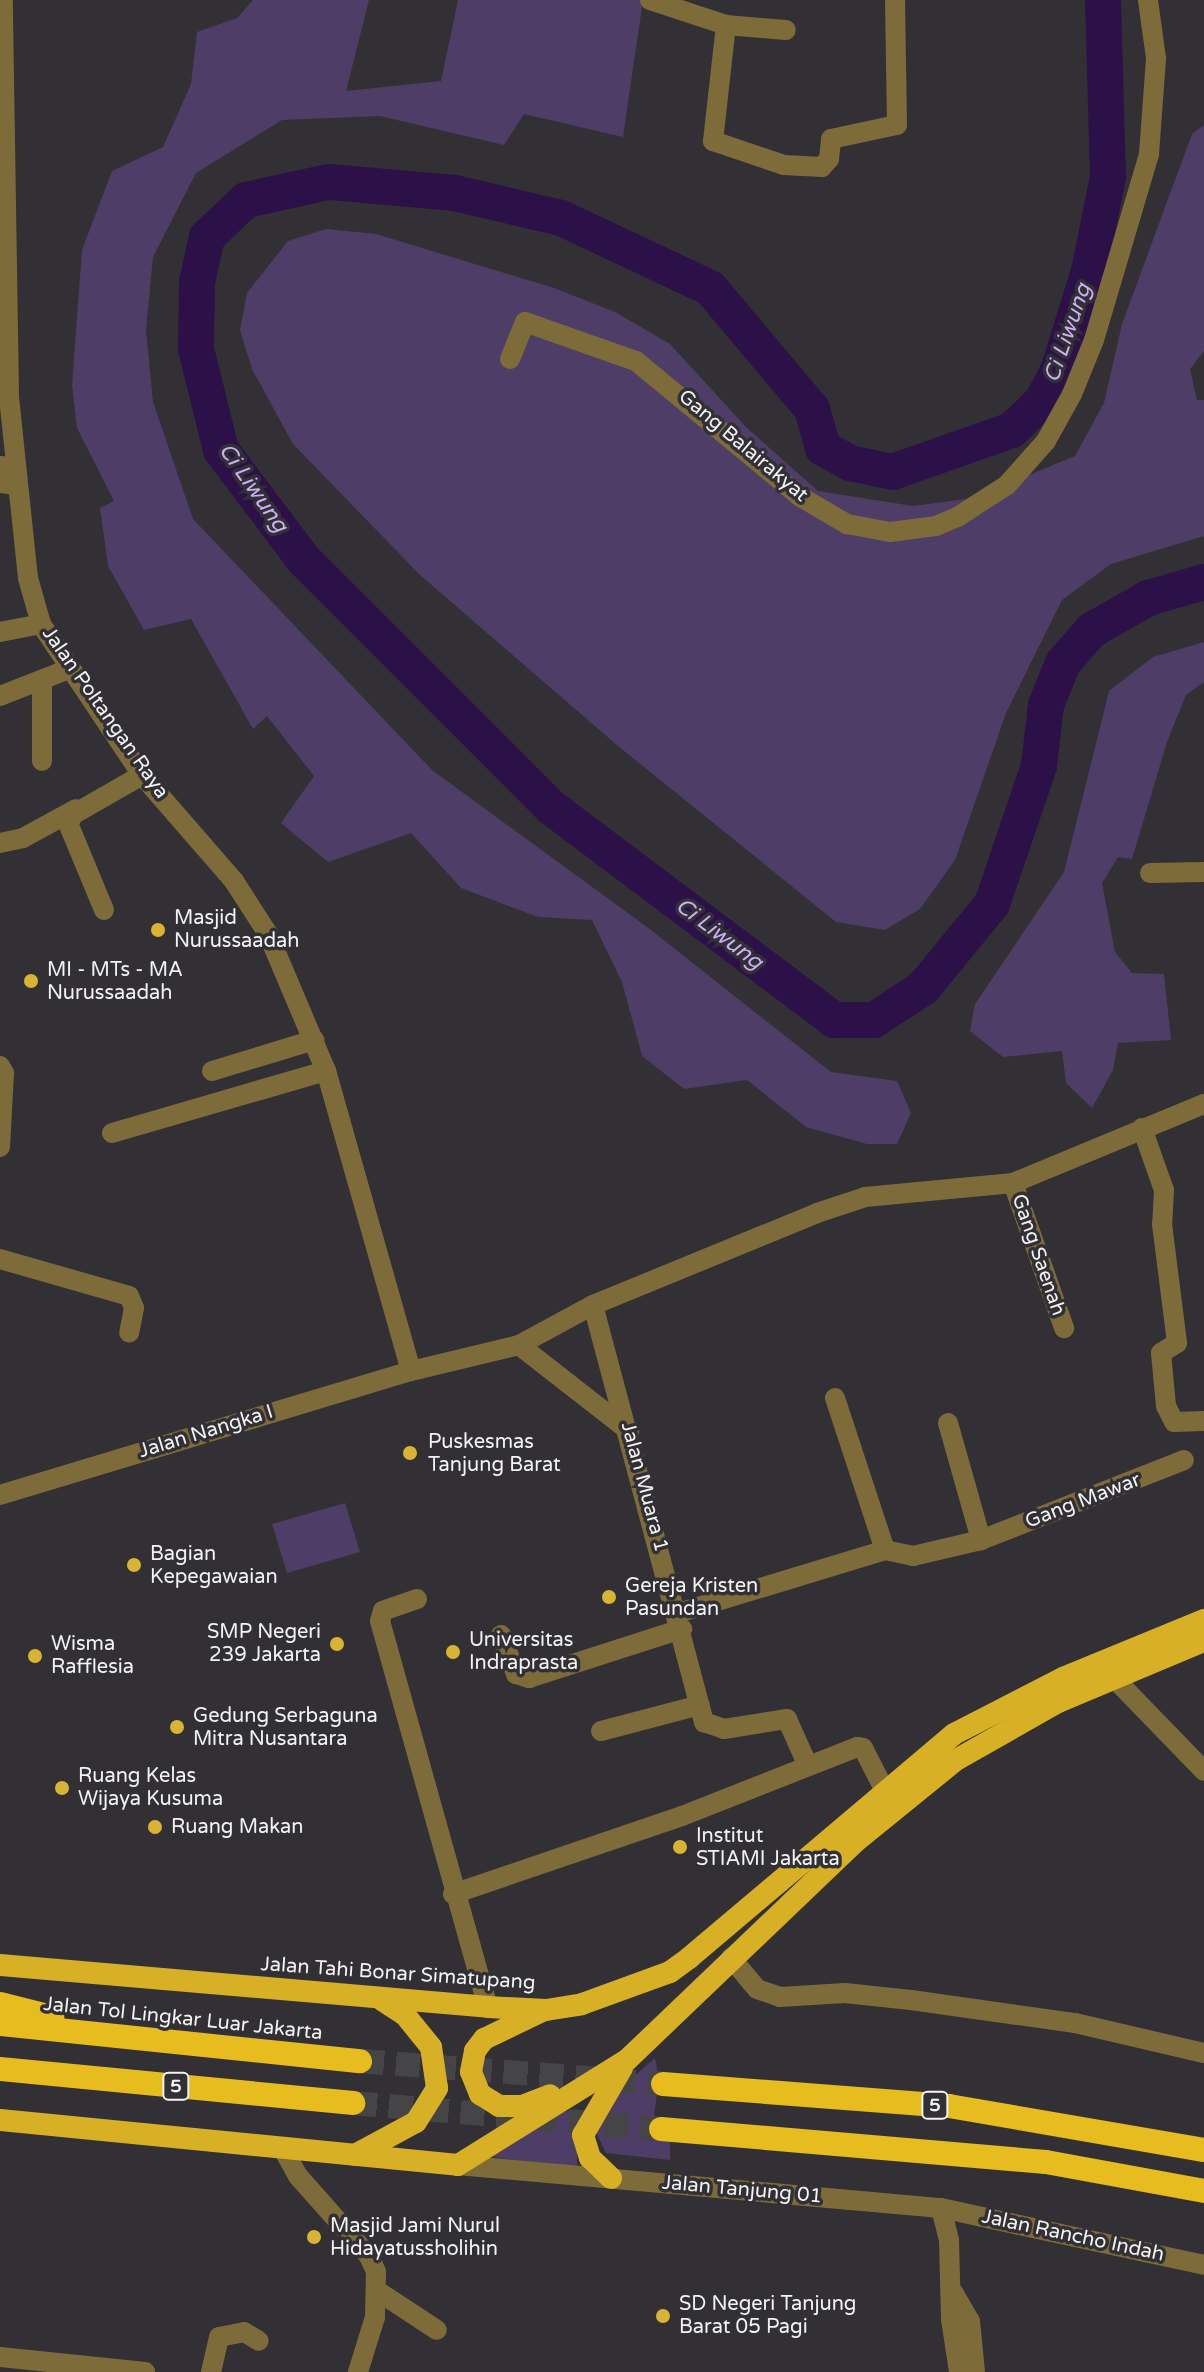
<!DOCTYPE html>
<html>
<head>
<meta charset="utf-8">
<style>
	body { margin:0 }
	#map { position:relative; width:1204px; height:2372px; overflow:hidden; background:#323034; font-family:"Varela Round",sans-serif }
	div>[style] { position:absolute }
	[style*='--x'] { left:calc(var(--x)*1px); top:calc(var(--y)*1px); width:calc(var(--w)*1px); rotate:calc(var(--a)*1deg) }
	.green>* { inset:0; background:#4d3d67 }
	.river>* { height:36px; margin:-18px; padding:0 18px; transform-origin:18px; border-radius:18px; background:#2c1149 }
	.motorway-tunnel>* { height:24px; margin-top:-12px; transform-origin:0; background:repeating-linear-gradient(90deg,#454447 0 24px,transparent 0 36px) }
	.minor>* { height:20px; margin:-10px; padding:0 10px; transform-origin:10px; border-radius:10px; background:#7d6c3a }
	.tertiary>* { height:20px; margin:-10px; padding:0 10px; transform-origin:10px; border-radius:10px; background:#7d6c3a }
	.trunk>* { height:22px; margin:-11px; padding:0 11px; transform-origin:11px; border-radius:11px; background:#d7b026 }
	.motorway>* { height:24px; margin:-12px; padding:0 12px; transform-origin:12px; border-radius:12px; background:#e6bc1e }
	.dots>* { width:22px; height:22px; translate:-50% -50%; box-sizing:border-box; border:4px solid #323034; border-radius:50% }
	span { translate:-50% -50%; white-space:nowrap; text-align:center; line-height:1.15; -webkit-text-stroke:7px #323034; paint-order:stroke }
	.shield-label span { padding:2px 6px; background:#323034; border:2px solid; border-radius:6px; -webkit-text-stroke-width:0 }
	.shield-label { font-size:18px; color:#f3f3f5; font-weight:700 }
	.street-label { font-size:20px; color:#f3f3f5 }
	.poi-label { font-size:20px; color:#f3f3f5 }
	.left { translate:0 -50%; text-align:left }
	.right { translate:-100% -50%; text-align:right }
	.water-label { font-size:22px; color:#cbb0f8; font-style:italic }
</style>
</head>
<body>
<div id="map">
	<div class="green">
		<div style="clip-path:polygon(253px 0,369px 0,346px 91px,441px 81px,458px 0,643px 0,623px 137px,524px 114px,504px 145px,380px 116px,282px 120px,196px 173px,153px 257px,146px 330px,153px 402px,193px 519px,432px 770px,647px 927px,831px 1072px,897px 1081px,911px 1113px,897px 1144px,867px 1144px,806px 1127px,747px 1080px,684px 1089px,642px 1056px,622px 982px,592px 920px,538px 917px,461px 888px,411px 833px,328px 862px,281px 823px,314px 776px,267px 716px,253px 729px,191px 619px,144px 630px,108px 566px,100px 508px,114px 501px,77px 428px,72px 385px,82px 250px,112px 171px,163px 147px,191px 84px,197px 32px,237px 18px)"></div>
		<div style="clip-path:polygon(1204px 125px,1204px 351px,1190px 369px,1197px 400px,1204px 400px,1204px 536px,1111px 564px,1062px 600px,1006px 713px,955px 860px,920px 909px,885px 930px,836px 922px,618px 746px,420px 575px,293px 444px,252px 369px,240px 330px,247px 293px,288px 241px,326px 229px,376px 234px,554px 288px,615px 312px,670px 344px,746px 427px,818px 491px,913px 506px,973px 498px,1075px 456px,1104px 403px,1122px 324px,1192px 134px)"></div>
		<div style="clip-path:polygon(1204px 642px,1204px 682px,1186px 695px,1167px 742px,1132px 859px,1118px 857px,1102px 883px,1115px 952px,1132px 973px,1164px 974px,1171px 1040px,1118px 1043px,1113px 1070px,1092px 1108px,1066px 1083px,1062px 1051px,1003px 1057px,970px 1031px,975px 1004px,1064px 872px,1109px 691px,1153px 657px)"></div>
		<div style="clip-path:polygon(345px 1503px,360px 1552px,287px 1573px,272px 1524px)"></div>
		<div style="clip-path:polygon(655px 2058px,659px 2080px,654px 2115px,670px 2143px,670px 2160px,606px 2153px,595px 2130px,609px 2098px)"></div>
		<div style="clip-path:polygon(577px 2109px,577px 2171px,483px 2155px,563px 2112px)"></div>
	</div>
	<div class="river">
		<div style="--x:1103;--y:0;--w:177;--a:88.4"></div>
		<div style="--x:1108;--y:177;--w:96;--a:101.4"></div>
		<div style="--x:1089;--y:271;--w:105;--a:107.2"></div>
		<div style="--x:1058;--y:371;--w:34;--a:118"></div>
		<div style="--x:1042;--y:401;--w:42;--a:136"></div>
		<div style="--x:1012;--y:430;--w:126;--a:160.6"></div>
		<div style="--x:893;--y:472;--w:44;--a:-168.2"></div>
		<div style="--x:850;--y:463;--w:31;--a:-151"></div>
		<div style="--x:823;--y:448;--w:41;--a:-105.8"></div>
		<div style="--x:812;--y:409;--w:158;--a:-130.1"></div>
		<div style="--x:710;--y:288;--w:165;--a:-154.8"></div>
		<div style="--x:561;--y:218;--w:109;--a:-166.7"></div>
		<div style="--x:455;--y:193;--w:127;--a:-175"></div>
		<div style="--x:328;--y:182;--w:84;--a:167.6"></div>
		<div style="--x:246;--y:200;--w:54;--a:136.5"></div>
		<div style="--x:207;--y:237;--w:46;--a:102.5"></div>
		<div style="--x:197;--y:282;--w:67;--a:90.9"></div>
		<div style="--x:196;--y:349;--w:104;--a:76.1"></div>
		<div style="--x:221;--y:450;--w:136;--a:53"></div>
		<div style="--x:303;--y:559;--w:352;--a:45"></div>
		<div style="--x:552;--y:808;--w:353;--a:36.9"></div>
		<div style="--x:834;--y:1020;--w:40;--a:0"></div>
		<div style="--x:874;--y:1020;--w:59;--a:-33.1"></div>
		<div style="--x:923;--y:988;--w:109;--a:-50.6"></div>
		<div style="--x:992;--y:904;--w:146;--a:-71.2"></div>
		<div style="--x:1039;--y:766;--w:61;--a:-83.5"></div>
		<div style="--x:1046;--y:705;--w:45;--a:-68"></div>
		<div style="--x:1063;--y:663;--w:44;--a:-48.7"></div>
		<div style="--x:1092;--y:630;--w:64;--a:-29.7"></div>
		<div style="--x:1148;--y:598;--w:58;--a:-15.9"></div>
	</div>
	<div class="motorway-tunnel">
		<div style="--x:360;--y:2061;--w:304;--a:4.3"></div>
		<div style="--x:353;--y:2103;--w:309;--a:4.8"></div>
	</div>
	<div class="minor">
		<div style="--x:650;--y:0;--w:80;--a:18.2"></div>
		<div style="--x:726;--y:25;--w:60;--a:4.8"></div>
		<div style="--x:726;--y:25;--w:117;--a:96.4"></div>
		<div style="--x:713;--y:141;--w:75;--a:18.7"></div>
		<div style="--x:784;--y:165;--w:38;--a:3"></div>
		<div style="--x:822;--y:167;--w:11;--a:-49"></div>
		<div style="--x:829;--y:159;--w:20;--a:-84"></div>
		<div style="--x:831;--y:139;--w:67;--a:-12"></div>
		<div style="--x:897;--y:125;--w:125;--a:-90.9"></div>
		<div style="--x:510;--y:359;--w:40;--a:-68"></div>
		<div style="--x:525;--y:322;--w:118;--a:19.4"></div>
		<div style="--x:636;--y:361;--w:212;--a:39.6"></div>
		<div style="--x:799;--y:496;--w:56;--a:30.3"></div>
		<div style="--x:847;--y:524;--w:44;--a:10.5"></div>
		<div style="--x:890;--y:532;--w:46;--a:-7.4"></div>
		<div style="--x:936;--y:526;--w:25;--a:-23"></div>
		<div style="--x:959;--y:516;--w:57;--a:-32.9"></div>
		<div style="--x:1007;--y:485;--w:59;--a:-48.4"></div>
		<div style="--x:1046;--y:441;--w:54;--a:-61"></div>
		<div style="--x:1072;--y:394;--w:58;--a:-67.8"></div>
		<div style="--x:1094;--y:340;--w:194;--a:-73.5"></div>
		<div style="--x:1149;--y:154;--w:96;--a:-85.8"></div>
		<div style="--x:1156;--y:58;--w:59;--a:-97.9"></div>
		<div style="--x:0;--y:466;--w:14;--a:4"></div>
		<div style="--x:0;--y:483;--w:16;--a:7"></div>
		<div style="--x:0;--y:632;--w:42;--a:-11"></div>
		<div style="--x:42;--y:683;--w:78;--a:90"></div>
		<div style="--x:0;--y:696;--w:74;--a:-21.4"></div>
		<div style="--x:0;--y:843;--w:24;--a:-12"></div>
		<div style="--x:23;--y:838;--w:60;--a:-28.7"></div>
		<div style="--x:1150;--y:873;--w:54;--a:-1.1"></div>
		<div style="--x:104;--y:910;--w:94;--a:-112.5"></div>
		<div style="--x:68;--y:823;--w:11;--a:-56"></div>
		<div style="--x:74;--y:814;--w:78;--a:-29.8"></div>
		<div style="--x:0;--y:1066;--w:8;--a:60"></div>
		<div style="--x:4;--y:1073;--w:74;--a:93.1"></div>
		<div style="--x:212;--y:1071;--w:107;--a:-16.9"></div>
		<div style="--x:1142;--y:1128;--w:66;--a:70.5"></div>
		<div style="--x:1164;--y:1190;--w:34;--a:93"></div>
		<div style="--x:1162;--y:1224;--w:120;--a:82.8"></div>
		<div style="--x:1177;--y:1343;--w:19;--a:148"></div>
		<div style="--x:1161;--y:1353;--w:53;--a:84.6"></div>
		<div style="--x:1166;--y:1406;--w:18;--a:63"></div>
		<div style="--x:1174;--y:1422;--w:30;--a:-2"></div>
		<div style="--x:112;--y:1133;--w:223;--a:-16.2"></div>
		<div style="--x:1013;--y:1183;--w:154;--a:70.6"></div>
		<div style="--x:0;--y:1259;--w:134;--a:16"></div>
		<div style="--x:129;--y:1296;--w:13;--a:67"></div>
		<div style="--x:134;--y:1308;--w:25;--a:101"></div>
		<div style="--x:593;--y:1305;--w:432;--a:75.1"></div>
		<div style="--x:704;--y:1722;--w:21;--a:19"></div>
		<div style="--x:724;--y:1729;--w:64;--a:-9"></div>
		<div style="--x:787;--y:1719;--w:51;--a:65.9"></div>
		<div style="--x:519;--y:1345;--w:140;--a:38"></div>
		<div style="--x:411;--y:1371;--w:111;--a:-13.5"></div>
		<div style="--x:519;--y:1345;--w:84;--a:-28.4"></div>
		<div style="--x:593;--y:1305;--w:242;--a:-22.3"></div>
		<div style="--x:817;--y:1213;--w:51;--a:-18.4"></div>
		<div style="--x:865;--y:1197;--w:149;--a:-5.4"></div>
		<div style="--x:1013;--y:1183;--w:207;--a:-22.5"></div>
		<div style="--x:835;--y:1398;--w:160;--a:71.8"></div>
		<div style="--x:948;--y:1423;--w:122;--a:74.2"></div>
		<div style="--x:981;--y:1540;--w:218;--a:-21.5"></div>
		<div style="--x:885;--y:1550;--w:29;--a:12"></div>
		<div style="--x:913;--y:1556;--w:70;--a:-13.2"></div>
		<div style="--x:417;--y:1599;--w:36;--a:161"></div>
		<div style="--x:383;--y:1611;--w:10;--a:107"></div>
		<div style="--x:380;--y:1621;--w:401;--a:74.4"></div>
		<div style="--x:678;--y:1613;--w:216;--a:-16.9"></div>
		<div style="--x:501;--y:1635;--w:42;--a:69"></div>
		<div style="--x:516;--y:1674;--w:14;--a:17"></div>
		<div style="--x:529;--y:1678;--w:161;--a:-17.8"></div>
		<div style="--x:1113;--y:1677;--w:131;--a:45.9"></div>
		<div style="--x:601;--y:1731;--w:102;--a:-14.7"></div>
		<div style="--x:453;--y:1894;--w:242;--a:-18.8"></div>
		<div style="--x:682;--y:1816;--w:188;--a:-21.5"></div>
		<div style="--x:857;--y:1747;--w:6;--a:9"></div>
		<div style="--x:863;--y:1748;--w:46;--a:62.9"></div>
		<div style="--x:731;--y:1958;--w:40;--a:50"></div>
		<div style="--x:757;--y:1989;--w:24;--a:19"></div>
		<div style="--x:780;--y:1997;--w:65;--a:-3.5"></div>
		<div style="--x:845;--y:1993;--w:66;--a:6.1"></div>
		<div style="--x:911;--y:2000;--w:166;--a:8"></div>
		<div style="--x:1075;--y:2023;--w:132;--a:13.1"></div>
		<div style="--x:283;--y:2149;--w:31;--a:61"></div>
		<div style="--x:298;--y:2176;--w:107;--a:48.4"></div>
		<div style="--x:369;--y:2256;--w:17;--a:66"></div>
		<div style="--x:376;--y:2272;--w:45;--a:91.3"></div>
		<div style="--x:375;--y:2317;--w:58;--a:107.2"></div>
		<div style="--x:458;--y:2165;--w:485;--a:5.1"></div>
		<div style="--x:941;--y:2208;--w:269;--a:12.2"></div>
		<div style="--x:941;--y:2208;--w:33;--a:76"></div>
		<div style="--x:949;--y:2240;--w:79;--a:88.5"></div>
		<div style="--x:951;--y:2319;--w:54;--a:81.4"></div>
		<div style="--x:379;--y:2292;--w:69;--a:33.2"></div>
		<div style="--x:953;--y:2292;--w:34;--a:60"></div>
		<div style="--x:970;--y:2321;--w:51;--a:84.4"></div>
		<div style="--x:0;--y:2357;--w:146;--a:5.9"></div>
		<div style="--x:211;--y:2372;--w:36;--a:-77"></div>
		<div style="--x:219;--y:2337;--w:25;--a:-11"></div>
		<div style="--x:244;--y:2332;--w:17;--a:31"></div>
	</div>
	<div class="tertiary">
		<div style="--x:0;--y:1495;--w:429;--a:-16.8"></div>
		<div style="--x:411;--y:1371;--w:312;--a:-105.8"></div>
		<div style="--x:326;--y:1071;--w:149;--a:-112.9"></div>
		<div style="--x:268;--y:934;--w:63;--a:-122.7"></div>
		<div style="--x:234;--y:881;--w:140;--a:-131"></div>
		<div style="--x:142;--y:775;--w:182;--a:-123.8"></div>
		<div style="--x:41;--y:624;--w:48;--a:-105.8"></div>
		<div style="--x:28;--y:578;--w:183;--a:-96"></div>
		<div style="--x:9;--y:396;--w:396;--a:-90.9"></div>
	</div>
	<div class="trunk">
		<div style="--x:0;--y:1965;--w:490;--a:4.9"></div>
		<div style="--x:488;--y:2007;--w:58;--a:3"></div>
		<div style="--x:546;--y:2010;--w:36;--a:-9"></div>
		<div style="--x:582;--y:2004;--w:94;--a:-20"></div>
		<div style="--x:670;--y:1972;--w:24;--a:-36"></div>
		<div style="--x:689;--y:1958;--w:347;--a:-40.2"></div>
		<div style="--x:954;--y:1734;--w:123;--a:-27.2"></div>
		<div style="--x:1063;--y:1678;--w:152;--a:-22.4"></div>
		<div style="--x:542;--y:2011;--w:64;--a:154.2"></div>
		<div style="--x:484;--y:2039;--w:15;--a:127"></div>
		<div style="--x:475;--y:2051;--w:21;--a:101"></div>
		<div style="--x:471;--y:2072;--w:24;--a:68"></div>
		<div style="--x:480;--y:2094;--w:22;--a:32"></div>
		<div style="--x:499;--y:2106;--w:23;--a:0"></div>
		<div style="--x:522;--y:2106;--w:30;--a:-21"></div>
		<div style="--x:0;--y:2120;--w:460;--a:5.6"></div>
		<div style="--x:458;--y:2165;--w:199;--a:-31.9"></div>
		<div style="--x:627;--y:2060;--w:315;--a:-43.7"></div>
		<div style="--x:855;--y:1842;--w:130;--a:-39.1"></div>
		<div style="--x:956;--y:1760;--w:117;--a:-29.6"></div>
		<div style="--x:1058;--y:1702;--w:158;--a:-22.7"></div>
		<div style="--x:355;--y:2155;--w:69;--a:-28.4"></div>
		<div style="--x:416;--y:2122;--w:40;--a:-58"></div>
		<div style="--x:437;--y:2088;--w:41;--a:-98.3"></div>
		<div style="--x:431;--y:2047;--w:41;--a:-129.1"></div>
		<div style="--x:405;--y:2015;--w:27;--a:-147"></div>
		<div style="--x:611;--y:2178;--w:29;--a:-136"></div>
		<div style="--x:590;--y:2158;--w:24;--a:-107"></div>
		<div style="--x:583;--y:2135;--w:78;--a:-59.8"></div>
	</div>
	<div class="motorway">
		<div style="--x:0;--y:2004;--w:54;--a:14"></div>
		<div style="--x:0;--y:2024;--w:362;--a:5.9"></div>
		<div style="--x:0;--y:2069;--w:355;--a:5.5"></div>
		<div style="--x:663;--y:2084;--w:287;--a:4.4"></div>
		<div style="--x:949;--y:2106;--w:259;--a:9.8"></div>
		<div style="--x:661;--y:2129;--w:386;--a:4.9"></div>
		<div style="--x:1046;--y:2162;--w:161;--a:10.4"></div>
	</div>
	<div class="dots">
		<div style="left:158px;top:930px;background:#d9b434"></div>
		<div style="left:31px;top:981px;background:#d9b434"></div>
		<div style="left:410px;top:1453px;background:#d9b434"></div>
		<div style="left:134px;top:1565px;background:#d9b434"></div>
		<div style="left:609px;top:1597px;background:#d9b434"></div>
		<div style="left:337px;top:1644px;background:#d9b434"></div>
		<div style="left:453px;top:1652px;background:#d9b434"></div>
		<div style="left:35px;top:1656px;background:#d9b434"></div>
		<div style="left:177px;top:1727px;background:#d9b434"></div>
		<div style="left:62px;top:1788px;background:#d9b434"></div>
		<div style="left:155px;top:1827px;background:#d9b434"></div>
		<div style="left:680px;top:1847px;background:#d9b434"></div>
		<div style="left:314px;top:2237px;background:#d9b434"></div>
		<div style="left:663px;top:2316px;background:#d9b434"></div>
	</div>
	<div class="shield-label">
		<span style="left:176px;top:2086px">5</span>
		<span style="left:935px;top:2105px">5</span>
	</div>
	<div class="street-label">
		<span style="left:743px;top:446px;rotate:40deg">Gang Balairakyat</span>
		<span style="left:105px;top:713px;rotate:55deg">Jalan Poltangan Raya</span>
		<span style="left:1038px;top:1255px;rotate:71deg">Gang Saenah</span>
		<span style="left:206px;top:1432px;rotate:-17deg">Jalan Nangka I</span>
		<span style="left:644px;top:1487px;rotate:75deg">Jalan Muara 1</span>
		<span style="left:1083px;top:1501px;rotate:-21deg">Gang Mawar</span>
		<span style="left:398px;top:1974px;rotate:4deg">Jalan Tahi Bonar Simatupang</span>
		<span style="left:183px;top:2019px;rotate:6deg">Jalan Tol Lingkar Luar Jakarta</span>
		<span style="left:742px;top:2190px;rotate:5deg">Jalan Tanjung 01</span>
		<span style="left:1073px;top:2236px;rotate:12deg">Jalan Rancho Indah</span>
	</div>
	<div class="poi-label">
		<span class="left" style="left:174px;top:930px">Masjid<br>Nurussaadah</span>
		<span class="left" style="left:47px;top:982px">MI - MTs - MA<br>Nurussaadah</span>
		<span class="left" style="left:428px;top:1454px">Puskesmas<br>Tanjung Barat</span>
		<span class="left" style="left:150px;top:1566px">Bagian<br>Kepegawaian</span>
		<span class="left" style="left:625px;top:1598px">Gereja Kristen<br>Pasundan</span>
		<span class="right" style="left:321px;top:1644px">SMP Negeri<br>239 Jakarta</span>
		<span class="left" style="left:469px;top:1652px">Universitas<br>Indraprasta</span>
		<span class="left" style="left:51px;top:1656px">Wisma<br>Rafflesia</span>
		<span class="left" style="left:193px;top:1728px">Gedung Serbaguna<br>Mitra Nusantara</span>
		<span class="left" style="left:78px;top:1788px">Ruang Kelas<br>Wijaya Kusuma</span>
		<span class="left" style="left:171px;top:1827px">Ruang Makan</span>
		<span class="left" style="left:696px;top:1848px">Institut<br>STIAMI Jakarta</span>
		<span class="left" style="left:330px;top:2238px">Masjid Jami Nurul<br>Hidayatussholihin</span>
		<span class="left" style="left:679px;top:2316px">SD Negeri Tanjung<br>Barat 05 Pagi</span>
	</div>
	<div class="water-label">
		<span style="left:1068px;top:333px;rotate:-71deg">Ci Liwung</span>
		<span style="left:253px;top:488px;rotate:55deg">Ci Liwung</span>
		<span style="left:719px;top:934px;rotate:37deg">Ci Liwung</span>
	</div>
</div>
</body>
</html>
